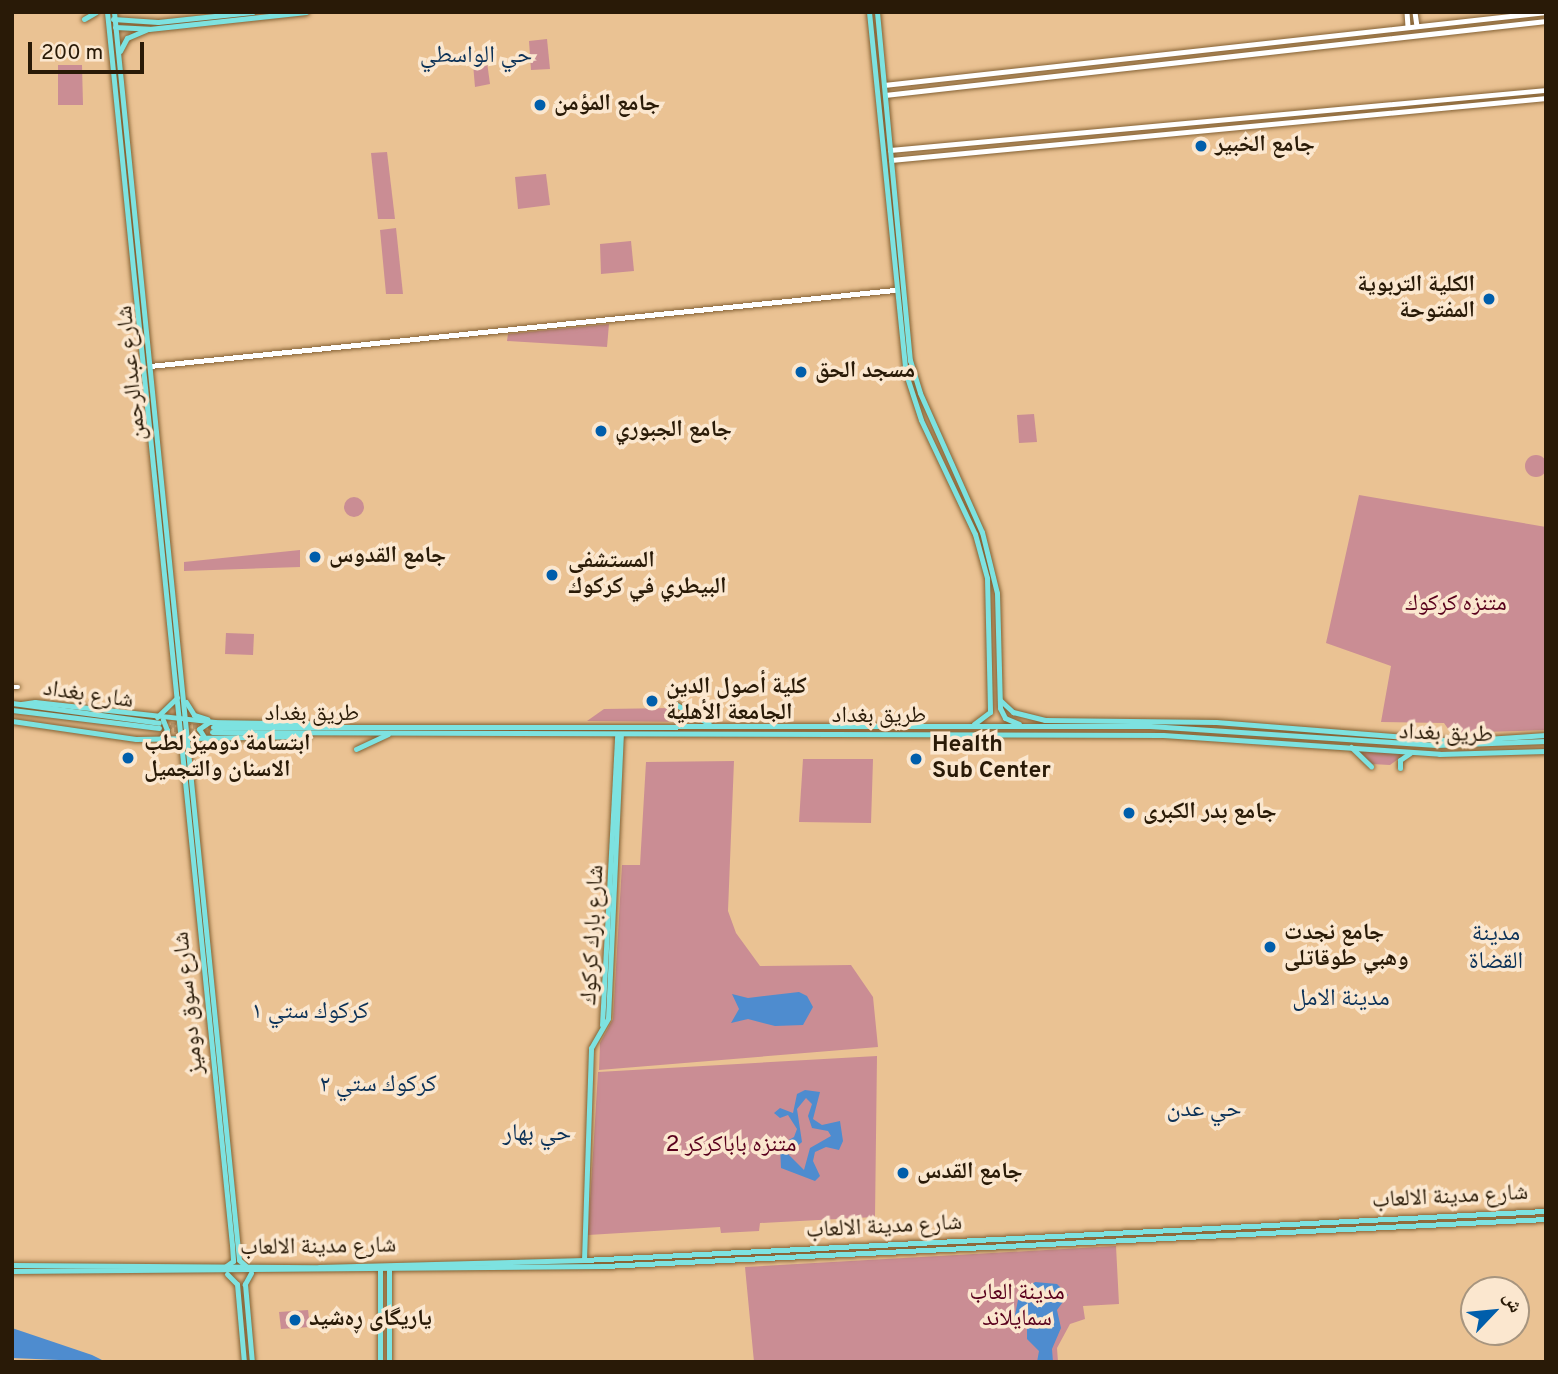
<!DOCTYPE html>
<html>
<head>
<meta charset="utf-8">
<style>
	body { margin:0 }
	#map { position:relative; width:1558px; height:1374px; overflow:hidden; background:#eac293; font-family:Overpass,"Noto Naskh Arabic",sans-serif }
	div>[style] { position:absolute }
	[style*='--x'] { left:calc(var(--x)*1px); top:calc(var(--y)*1px); width:calc(var(--w)*1px); rotate:calc(var(--a)*1deg) }
	.green>* { inset:0; background:#ca8d94 }
	.round { border-radius:50% }
	.water>* { inset:0; background:#4e8ccf }
	.major-tunnel>* { height:5px; margin-top:-2.5px; transform-origin:0; background:repeating-linear-gradient(90deg,#c3a077 0 5px,transparent 0 7.5px) }
	.roads { filter:drop-shadow(0 0 2px #846133) drop-shadow(0 0 2px #846133) }
	.minor>* { height:4.5px; margin:-2.25px; padding:0 2.25px; transform-origin:2.25px; border-radius:2.25px; background:#fff }
	.major>* { height:5px; margin:-2.5px; padding:0 2.5px; transform-origin:2.5px; border-radius:2.5px; background:#7de2e0 }
	.dots>* { width:19px; height:19px; translate:-50% -50%; box-sizing:border-box; border:4px solid #fbe7cf; border-radius:50% }
	span { translate:-50% -50%; white-space:nowrap; text-align:center; line-height:1.15; -webkit-text-stroke:7px #fbe7cf; paint-order:stroke }
	.poi-label { font-size:23px; color:#291a07; font-weight:700 }
	.left { translate:0 -50%; text-align:left }
	.right { translate:-100% -50%; text-align:right }
	.street-label { font-size:23px; color:#291a07 }
	.park-label { font-size:23px; color:#59001c }
	.neighbourhood-label { font-size:24px; color:#0b3157 }
	.frame { position:absolute; inset:0; border:14px solid #291a07; pointer-events:none }
	.north { position:absolute; left:1460px; top:1276px; width:70px; height:70px; box-sizing:border-box; background:#fbe7cf; border:2px solid #a7957f; border-radius:50%; rotate:64deg; font-size:19px; font-weight:700; line-height:28px; text-align:center; color:#291a07 }
	.north::after { content:''; display:block; margin:auto; width:24px; height:32px; background:#005eab; clip-path:polygon(50% 0,100% 100%,50% 72%,0 100%) }
	.scale { position:absolute; left:28px; top:42px; width:116px; height:32px; box-sizing:border-box; border:4px solid #291a07; border-top:0; padding-left:9px; font-size:21px; line-height:24px; white-space:nowrap; color:#291a07; -webkit-text-stroke:5px #fbe7cf; paint-order:stroke }
</style>
</head>
<body>
<div id="map">
	<div class="green">
		<div style="clip-path:polygon(547px 39px,550px 69px,531px 70px,529px 41px)"></div>
		<div style="clip-path:polygon(487px 62px,490px 84px,475px 87px,473px 64px)"></div>
		<div style="clip-path:polygon(58px 65px,82px 65px,83px 105px,58px 105px)"></div>
		<div style="clip-path:polygon(387px 152px,395px 219px,378px 219px,371px 153px)"></div>
		<div style="clip-path:polygon(546px 174px,550px 205px,518px 209px,515px 177px)"></div>
		<div style="clip-path:polygon(396px 228px,403px 294px,386px 294px,380px 230px)"></div>
		<div style="clip-path:polygon(631px 241px,634px 271px,601px 274px,600px 244px)"></div>
		<div style="clip-path:polygon(609px 324px,607px 347px,507px 341px,508px 334px)"></div>
		<div style="clip-path:polygon(1034px 414px,1037px 442px,1019px 443px,1017px 415px)"></div>
		<div class="round" style="left:1525px;top:455px;width:22px;height:22px"></div>
		<div style="clip-path:polygon(1359px 495px,1546px 527px,1546px 730px,1451px 733px,1444px 723px,1381px 722px,1391px 666px,1326px 643px)"></div>
		<div class="round" style="left:344px;top:497px;width:20px;height:20px"></div>
		<div style="clip-path:polygon(300px 550px,300px 567px,184px 571px,184px 562px)"></div>
		<div style="clip-path:polygon(226px 633px,254px 634px,253px 655px,225px 654px)"></div>
		<div style="clip-path:polygon(673px 708px,698px 722px,587px 721px,604px 709px)"></div>
		<div style="clip-path:polygon(1357px 750px,1405px 754px,1390px 765px,1371px 764px)"></div>
		<div style="clip-path:polygon(803px 759px,873px 759px,871px 823px,799px 822px)"></div>
		<div style="clip-path:polygon(734px 761px,728px 911px,736px 933px,760px 966px,851px 965px,873px 997px,878px 1047px,599px 1070px,600px 1043px,613px 1019px,622px 865px,640px 865px,646px 762px)"></div>
		<div style="clip-path:polygon(877px 1056px,875px 1217px,760px 1223px,759px 1231px,721px 1233px,720px 1227px,588px 1235px,598px 1072px)"></div>
		<div style="clip-path:polygon(1116px 1246px,1119px 1304px,1083px 1306px,1085px 1319px,1070px 1324px,1057px 1348px,1058px 1362px,754px 1362px,745px 1267px)"></div>
		<div style="clip-path:polygon(308px 1310px,310px 1327px,281px 1329px,279px 1312px)"></div>
	</div>
	<div class="water">
		<div style="clip-path:polygon(799px 992px,807px 996px,813px 1007px,803px 1025px,775px 1026px,748px 1019px,731px 1023px,739px 1009px,732px 994px,748px 998px)"></div>
		<div style="clip-path:polygon(evenodd,805px 1090px,820px 1092px,813px 1119px,822px 1125px,840px 1121px,843px 1141px,839px 1150px,826px 1147px,815px 1152px,813px 1161px,820px 1176px,815px 1181px,781px 1168px,780px 1145px,794px 1137px,797px 1129px,788px 1115px,780px 1118px,774px 1113px,780px 1108px,793px 1113px,797px 1094px,805px 1090px,806px 1098px,812px 1104px,808px 1116px,812px 1128px,828px 1131px,831px 1136px,810px 1148px,804px 1170px,788px 1154px,802px 1142px,797px 1109px,806px 1098px)"></div>
		<div style="clip-path:polygon(1035px 1282px,1057px 1284px,1068px 1295px,1057px 1310px,1061px 1328px,1052px 1349px,1053px 1362px,1037px 1362px,1039px 1351px,1027px 1339px,1027px 1327px,1014px 1320px,1019px 1295px)"></div>
		<div style="clip-path:polygon(12px 1328px,92px 1355px,106px 1362px,12px 1358px)"></div>
	</div>
	<div class="major-tunnel">
		<div style="--x:163;--y:724;--w:50;--a:3.4"></div>
		<div style="--x:159;--y:728;--w:53;--a:4.3"></div>
	</div>
	<div class="roads">
		<div class="minor">
			<div style="--x:1407;--y:12;--w:15;--a:86"></div>
			<div style="--x:1415;--y:12;--w:14;--a:82"></div>
			<div style="--x:884;--y:85;--w:666;--a:-6.29"></div>
			<div style="--x:885;--y:95;--w:665;--a:-6.39"></div>
			<div style="--x:890;--y:150;--w:659;--a:-5.23"></div>
			<div style="--x:891;--y:160;--w:658;--a:-5.41"></div>
			<div style="--x:150;--y:366;--w:748;--a:-5.83"></div>
			<div style="--x:12;--y:687;--w:6;--a:0"></div>
		</div>
		<div class="major">
			<div style="--x:107;--y:12;--w:1239;--a:84.21"></div>
			<div style="--x:232;--y:1245;--w:16;--a:86"></div>
			<div style="--x:233;--y:1261;--w:9;--a:144"></div>
			<div style="--x:114;--y:12;--w:1254;--a:84.28"></div>
			<div style="--x:239;--y:1260;--w:9;--a:41"></div>
			<div style="--x:869;--y:12;--w:364;--a:84.2"></div>
			<div style="--x:906;--y:374;--w:48;--a:71.9"></div>
			<div style="--x:921;--y:420;--w:126;--a:64.7"></div>
			<div style="--x:975;--y:534;--w:46;--a:74.7"></div>
			<div style="--x:987;--y:578;--w:134;--a:88.7"></div>
			<div style="--x:990;--y:712;--w:20;--a:143"></div>
			<div style="--x:877;--y:12;--w:350;--a:84.6"></div>
			<div style="--x:910;--y:360;--w:34;--a:73"></div>
			<div style="--x:920;--y:393;--w:152;--a:66"></div>
			<div style="--x:982;--y:532;--w:63;--a:76.2"></div>
			<div style="--x:997;--y:593;--w:115;--a:88.5"></div>
			<div style="--x:1000;--y:708;--w:11;--a:63"></div>
			<div style="--x:1005;--y:718;--w:15;--a:23"></div>
			<div style="--x:84;--y:19;--w:14;--a:-30"></div>
			<div style="--x:113;--y:19;--w:45;--a:3.8"></div>
			<div style="--x:158;--y:22;--w:95;--a:-6.1"></div>
			<div style="--x:115;--y:27;--w:34;--a:3"></div>
			<div style="--x:149;--y:29;--w:158;--a:-6.2"></div>
			<div style="--x:120;--y:51;--w:15;--a:-62"></div>
			<div style="--x:127;--y:38;--w:21;--a:-23"></div>
			<div style="--x:1000;--y:700;--w:18;--a:43"></div>
			<div style="--x:1013;--y:712;--w:33;--a:14"></div>
			<div style="--x:1045;--y:720;--w:171;--a:0.7"></div>
			<div style="--x:1216;--y:722;--w:241;--a:4.5"></div>
			<div style="--x:1456;--y:741;--w:90;--a:-3.8"></div>
			<div style="--x:186;--y:702;--w:15;--a:58"></div>
			<div style="--x:194;--y:715;--w:14;--a:17"></div>
			<div style="--x:12;--y:703;--w:148;--a:7.7"></div>
			<div style="--x:21;--y:704;--w:14;--a:-8"></div>
			<div style="--x:35;--y:702;--w:181;--a:6.3"></div>
			<div style="--x:675;--y:704;--w:39;--a:30"></div>
			<div style="--x:12;--y:710;--w:148;--a:7"></div>
			<div style="--x:157;--y:717;--w:28;--a:-44"></div>
			<div style="--x:12;--y:721;--w:125;--a:8.3"></div>
			<div style="--x:136;--y:739;--w:172;--a:-1"></div>
			<div style="--x:213;--y:727;--w:937;--a:-0.06"></div>
			<div style="--x:1150;--y:726;--w:287;--a:3.8"></div>
			<div style="--x:1436;--y:745;--w:110;--a:-2.1"></div>
			<div style="--x:212;--y:732;--w:951;--a:0.18"></div>
			<div style="--x:1163;--y:735;--w:277;--a:3.9"></div>
			<div style="--x:1439;--y:754;--w:107;--a:-1.6"></div>
			<div style="--x:161;--y:738;--w:10;--a:-53"></div>
			<div style="--x:167;--y:730;--w:11;--a:-112"></div>
			<div style="--x:206;--y:740;--w:13;--a:-122"></div>
			<div style="--x:199;--y:729;--w:12;--a:-35"></div>
			<div style="--x:209;--y:722;--w:127;--a:0.9"></div>
			<div style="--x:1351;--y:747;--w:28;--a:44"></div>
			<div style="--x:356;--y:749;--w:35;--a:-25"></div>
			<div style="--x:1400;--y:768;--w:8;--a:-90"></div>
			<div style="--x:1400;--y:760;--w:12;--a:-35"></div>
			<div style="--x:602;--y:1025;--w:290;--a:-87"></div>
			<div style="--x:584;--y:1260;--w:212;--a:-88.1"></div>
			<div style="--x:591;--y:1048;--w:34;--a:-60"></div>
			<div style="--x:608;--y:1018;--w:283;--a:-87.4"></div>
			<div style="--x:12;--y:1265;--w:307;--a:0.4"></div>
			<div style="--x:319;--y:1267;--w:265;--a:-1.5"></div>
			<div style="--x:584;--y:1260;--w:963;--a:-2.92"></div>
			<div style="--x:380;--y:1269;--w:93;--a:90"></div>
			<div style="--x:389;--y:1270;--w:92;--a:90"></div>
			<div style="--x:12;--y:1271;--w:593;--a:-0.48"></div>
			<div style="--x:605;--y:1266;--w:942;--a:-2.86"></div>
			<div style="--x:251;--y:1273;--w:13;--a:119"></div>
			<div style="--x:245;--y:1284;--w:78;--a:84.9"></div>
			<div style="--x:227;--y:1274;--w:14;--a:45"></div>
			<div style="--x:237;--y:1284;--w:78;--a:84.9"></div>
		</div>
	</div>
	<div class="dots">
		<div style="left:540px;top:105px;background:#005eab"></div>
		<div style="left:1201px;top:146px;background:#005eab"></div>
		<div style="left:1489px;top:299px;background:#005eab"></div>
		<div style="left:801px;top:372px;background:#005eab"></div>
		<div style="left:601px;top:431px;background:#005eab"></div>
		<div style="left:315px;top:557px;background:#005eab"></div>
		<div style="left:552px;top:575px;background:#005eab"></div>
		<div style="left:652px;top:701px;background:#005eab"></div>
		<div style="left:128px;top:758px;background:#005eab"></div>
		<div style="left:916px;top:759px;background:#005eab"></div>
		<div style="left:1129px;top:813px;background:#005eab"></div>
		<div style="left:1270px;top:947px;background:#005eab"></div>
		<div style="left:903px;top:1173px;background:#005eab"></div>
		<div style="left:295px;top:1320px;background:#005eab"></div>
	</div>
	<div class="poi-label">
		<span class="left" style="left:554px;top:105px">جامع المؤمن</span>
		<span class="left" style="left:1215px;top:146px">جامع الخبير</span>
		<span class="right" style="left:1475px;top:299px">الكلية التربوية<br>المفتوحة</span>
		<span class="left" style="left:815px;top:372px">مسجد الحق</span>
		<span class="left" style="left:615px;top:431px">جامع الجبوري</span>
		<span class="left" style="left:329px;top:557px">جامع القدوس</span>
		<span class="left" style="left:568px;top:575px">المستشفى<br>البيطري في كركوك</span>
		<span class="left" style="left:666px;top:701px">كلية أصول الدين<br>الجامعة الأهلية</span>
		<span class="left" style="left:144px;top:758px">ابتسامة دوميز لطب<br>الاسنان والتجميل</span>
		<span class="left" style="left:932px;top:759px">Health<br>Sub Center</span>
		<span class="left" style="left:1143px;top:813px">جامع بدر الكبرى</span>
		<span class="left" style="left:1284px;top:947px">جامع نجدت<br>وهبي طوقاتلى</span>
		<span class="left" style="left:917px;top:1173px">جامع القدس</span>
		<span class="left" style="left:309px;top:1320px">یاریگای ڕەشید</span>
	</div>
	<div class="street-label">
		<span style="left:133px;top:373px;rotate:-96deg">شارع عبدالرحمن</span>
		<span style="left:88px;top:696px;rotate:8deg">شارع بغداد</span>
		<span style="left:312px;top:715px">طريق بغداد</span>
		<span style="left:879px;top:717px">طريق بغداد</span>
		<span style="left:1446px;top:735px;rotate:2deg">طريق بغداد</span>
		<span style="left:594px;top:935px;rotate:-87deg">شارع بارك كركوك</span>
		<span style="left:190px;top:1003px;rotate:-96deg">شارع سوق دوميز</span>
		<span style="left:1450px;top:1198px;rotate:-3deg">شارع مدينة الالعاب</span>
		<span style="left:884px;top:1228px;rotate:-3deg">شارع مدينة الالعاب</span>
		<span style="left:318px;top:1248px;rotate:-1deg">شارع مدينة الالعاب</span>
	</div>
	<div class="park-label">
		<span style="left:1456px;top:605px">متنزه كركوك</span>
		<span style="left:731px;top:1146px">متنزه باباكركر 2</span>
		<span style="left:1017px;top:1307px">مدينة العاب<br>سمايلاند</span>
	</div>
	<div class="neighbourhood-label">
		<span style="left:476px;top:57px">حي الواسطي</span>
		<span style="left:1496px;top:949px">مدينة<br>القضاة</span>
		<span style="left:1341px;top:1000px">مدينة الامل</span>
		<span style="left:310px;top:1013px">كركوك ستي ١</span>
		<span style="left:378px;top:1086px">كركوك ستي ٢</span>
		<span style="left:1204px;top:1111px">حي عدن</span>
		<span style="left:537px;top:1135px">حي بهار</span>
	</div>
	<div class="frame"></div>
	<div class="north">ش</div>
	<div class="scale">200 m</div>
</div>
</body>
</html>
